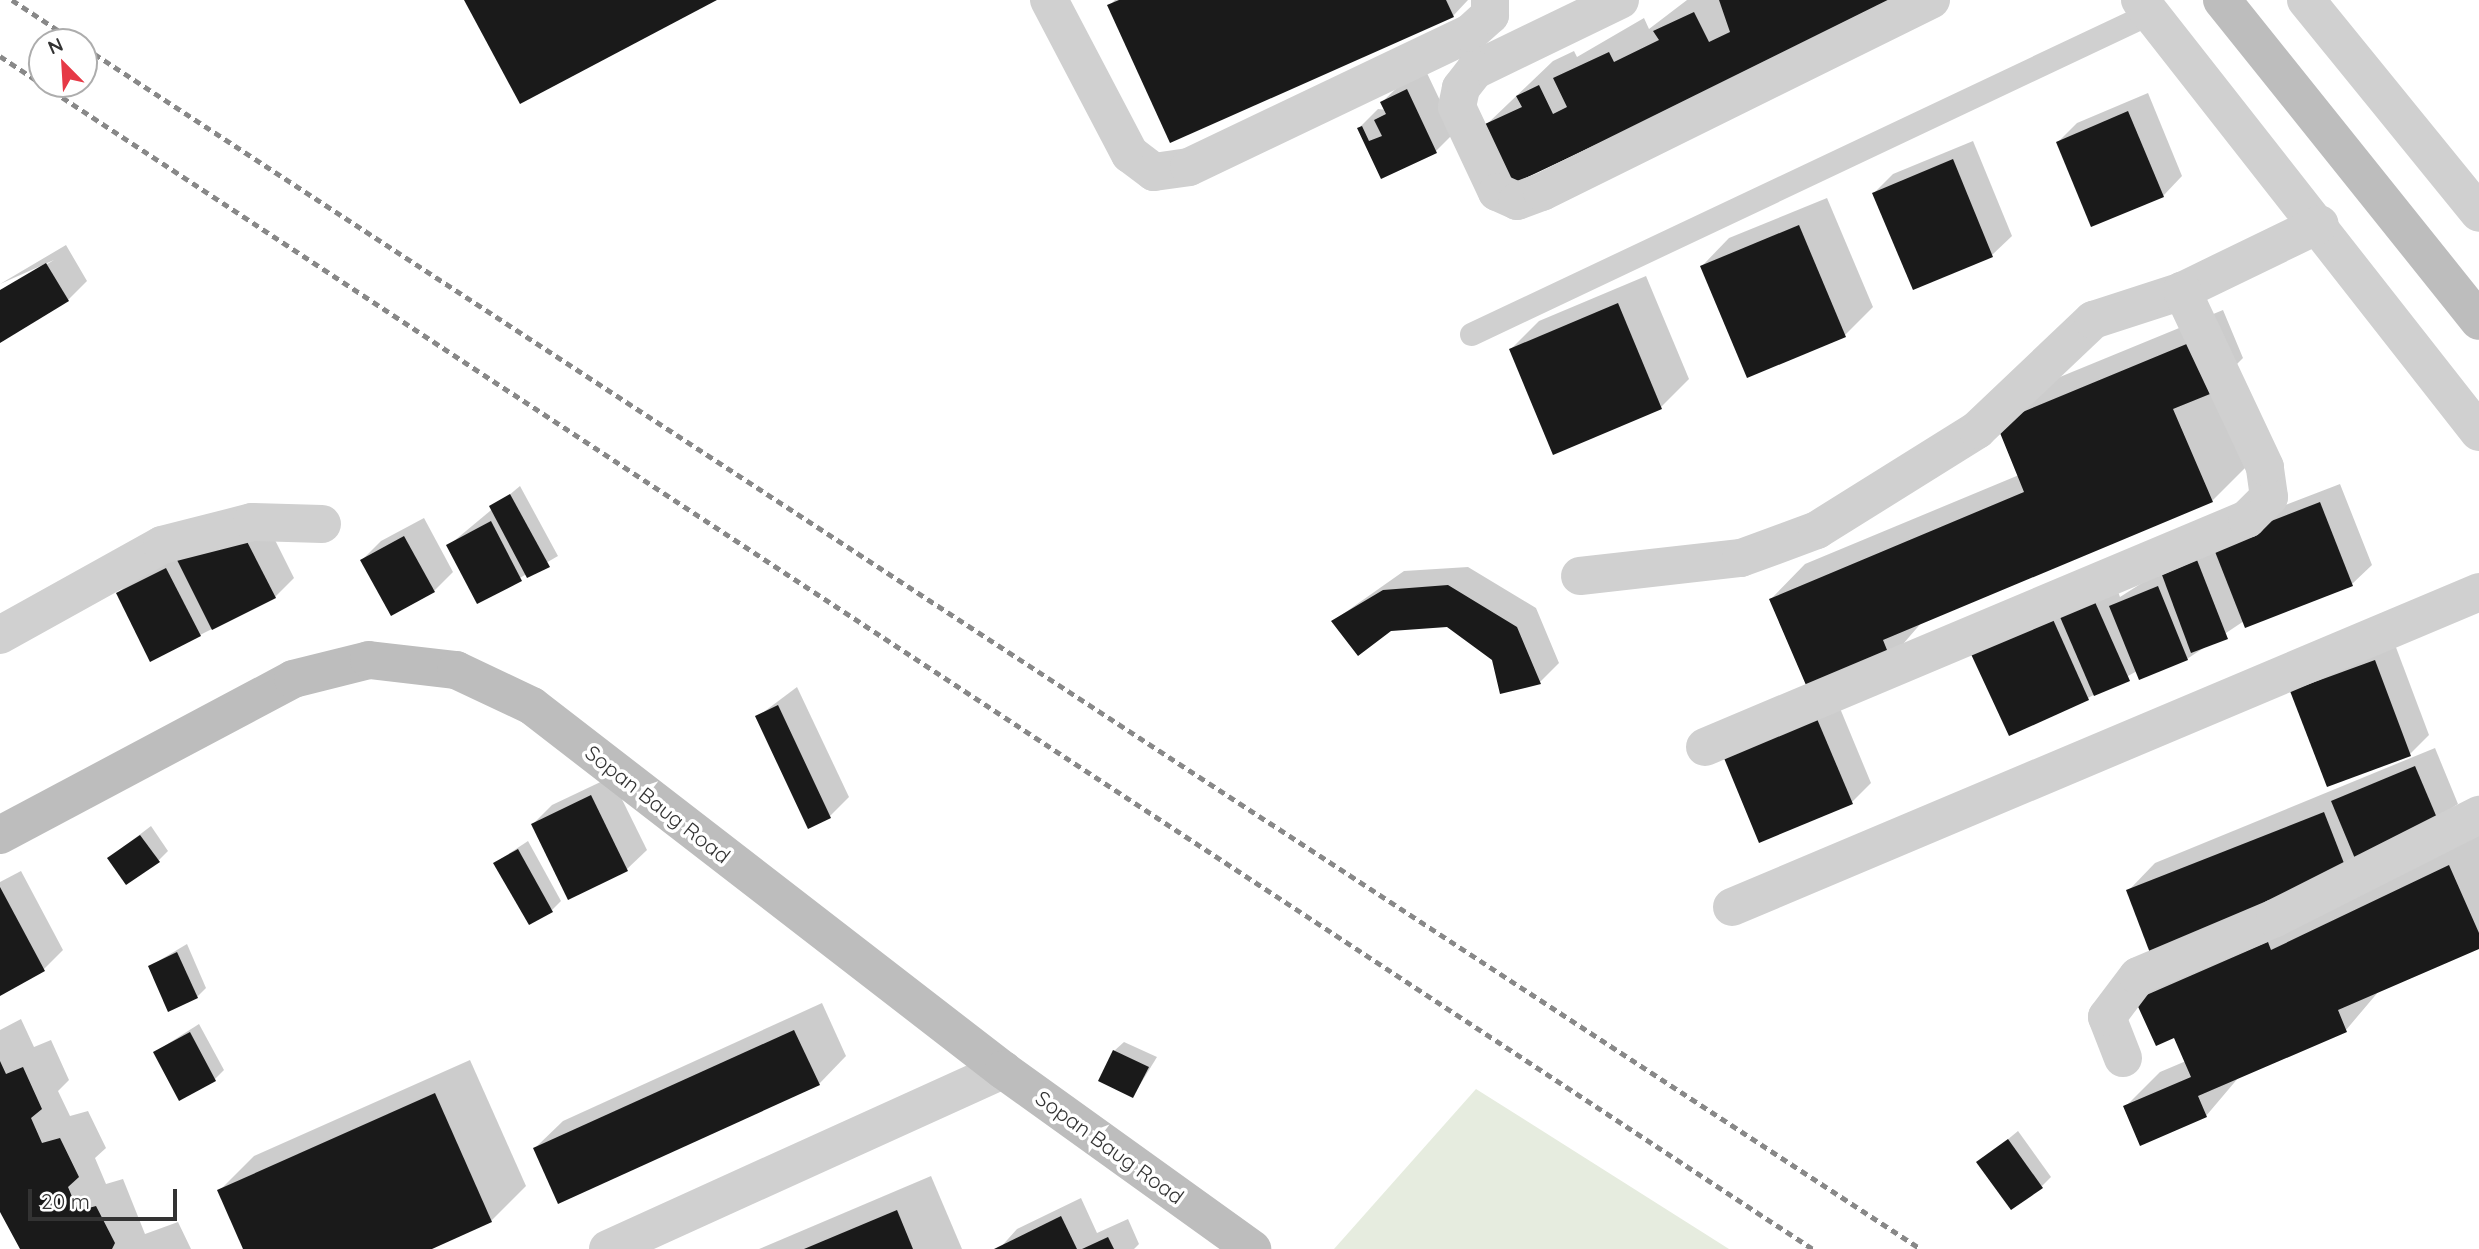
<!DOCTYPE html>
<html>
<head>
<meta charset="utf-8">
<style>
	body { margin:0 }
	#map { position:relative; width:2479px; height:1249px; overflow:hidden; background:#fff; font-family:Quicksand,sans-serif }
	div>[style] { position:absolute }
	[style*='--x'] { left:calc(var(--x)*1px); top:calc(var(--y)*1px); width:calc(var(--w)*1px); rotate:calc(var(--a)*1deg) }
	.green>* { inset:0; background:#e6ecdf }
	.shadow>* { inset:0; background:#0003 }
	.building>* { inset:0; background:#1a1a1a }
	.lane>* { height:23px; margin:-11.5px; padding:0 11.5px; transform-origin:11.5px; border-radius:11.5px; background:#d0d0d0 }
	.street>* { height:38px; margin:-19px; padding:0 19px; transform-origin:19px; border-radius:19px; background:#d0d0d0 }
	.secondary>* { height:38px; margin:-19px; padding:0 19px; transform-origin:19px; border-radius:19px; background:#bdbdbd }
	.rail>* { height:5px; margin-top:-2.5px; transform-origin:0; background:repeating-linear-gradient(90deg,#888 0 7px,transparent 0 12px) }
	span { translate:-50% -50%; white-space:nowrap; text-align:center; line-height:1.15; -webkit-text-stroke:7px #fff; paint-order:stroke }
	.street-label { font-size:21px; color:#333 }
	.north { position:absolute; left:28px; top:28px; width:70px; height:70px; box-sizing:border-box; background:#fff; border:2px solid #adadad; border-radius:50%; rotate:336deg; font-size:19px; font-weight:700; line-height:28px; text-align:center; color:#333 }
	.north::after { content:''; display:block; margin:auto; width:24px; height:32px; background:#e63946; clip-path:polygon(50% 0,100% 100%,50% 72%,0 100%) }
	.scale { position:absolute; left:28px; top:1189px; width:149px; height:32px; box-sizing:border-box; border:4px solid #333; border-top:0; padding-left:9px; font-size:21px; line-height:24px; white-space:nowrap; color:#333; -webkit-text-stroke:5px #fff; paint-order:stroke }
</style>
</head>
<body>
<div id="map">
	<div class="green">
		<div style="clip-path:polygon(1476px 1089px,1729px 1249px,1334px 1249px)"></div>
	</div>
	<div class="shadow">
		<div style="clip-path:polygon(1115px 0,1468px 0,1453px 16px,1109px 6px)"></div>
		<div style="clip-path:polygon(1687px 0,1898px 0,1514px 181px,1487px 124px,1553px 61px,1574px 51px,1577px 57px,1644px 18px,1649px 29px)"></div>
		<div style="clip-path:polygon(1426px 71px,1455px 132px,1436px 151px,1382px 177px,1359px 128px,1378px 109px,1387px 110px,1382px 102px,1402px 83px)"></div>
		<div style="clip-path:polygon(2148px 93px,2182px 176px,2163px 196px,2058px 142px,2077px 123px)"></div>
		<div style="clip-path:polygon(1973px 141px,2012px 236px,1992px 255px,1914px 288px,1874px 193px,1893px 174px)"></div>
		<div style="clip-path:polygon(1827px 198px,1873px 307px,1845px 335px,1748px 376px,1702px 266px,1729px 238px)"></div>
		<div style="clip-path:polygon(66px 245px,87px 281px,68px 300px,0 341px,0 292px,54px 260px,0 284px)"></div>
		<div style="clip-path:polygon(1646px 276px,1689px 379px,1661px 407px,1554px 452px,1511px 349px,1539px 321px)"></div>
		<div style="clip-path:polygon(2223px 310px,2243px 358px,2213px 388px,2247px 466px,2212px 501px,1923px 621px,1890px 659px,1771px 599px,1805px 564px,2019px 475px,1998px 423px,2033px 388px)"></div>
		<div style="clip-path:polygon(2340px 484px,2372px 565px,2352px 584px,2246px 626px,2244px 621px,2187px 659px,2137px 671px,2088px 698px,1972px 652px,2115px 584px,2120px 597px,2233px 525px)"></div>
		<div style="clip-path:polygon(520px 486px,558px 556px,478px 602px,448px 546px)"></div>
		<div style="clip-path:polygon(259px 508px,294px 578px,275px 597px,200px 635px,118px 593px,137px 574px)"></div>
		<div style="clip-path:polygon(424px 518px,453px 572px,434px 591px,362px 560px,381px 541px)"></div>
		<div style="clip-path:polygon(1468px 567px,1536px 608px,1559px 663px,1540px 682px,1501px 692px,1494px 659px,1448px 625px,1333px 621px,1404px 571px)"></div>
		<div style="clip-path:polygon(2394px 642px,2429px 735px,2410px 754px,2292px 692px)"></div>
		<div style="clip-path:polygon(797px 687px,849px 797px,830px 816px,757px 717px)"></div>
		<div style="clip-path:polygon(1832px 689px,1871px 783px,1852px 802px,1760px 841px)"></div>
		<div style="clip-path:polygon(2435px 748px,2458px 804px,2348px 874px,2128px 891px,2155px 863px)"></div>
		<div style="clip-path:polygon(611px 777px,647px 850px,627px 869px,569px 898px,533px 824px,552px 805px)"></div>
		<div style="clip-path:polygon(151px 826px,168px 851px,158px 861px,109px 858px)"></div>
		<div style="clip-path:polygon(2479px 834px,2479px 947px,2379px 991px,2346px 1030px,2239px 1077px,2206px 1116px,2125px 1107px,2160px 1072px,2186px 1061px,2175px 1036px,2137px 1000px,2172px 965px)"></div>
		<div style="clip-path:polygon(528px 841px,561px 901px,552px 910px,495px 863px)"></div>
		<div style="clip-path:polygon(21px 871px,63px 950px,44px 969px,0 994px,0 882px)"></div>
		<div style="clip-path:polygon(187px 944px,206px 988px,197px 997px,150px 966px)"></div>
		<div style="clip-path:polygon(822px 1003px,846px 1056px,819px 1084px,535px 1148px,563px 1121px)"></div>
		<div style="clip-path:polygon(21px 1019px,34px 1047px,51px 1040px,69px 1080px,58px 1091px,70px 1116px,88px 1111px,106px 1148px,95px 1158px,106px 1184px,123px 1179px,145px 1234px,178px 1222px,191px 1249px,22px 1249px,0 1208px,0 1030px)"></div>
		<div style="clip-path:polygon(199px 1024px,224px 1070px,215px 1079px,155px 1052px)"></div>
		<div style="clip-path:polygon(1124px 1042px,1157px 1057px,1133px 1096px,1114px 1051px)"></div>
		<div style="clip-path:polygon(470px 1060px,526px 1186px,491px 1221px,427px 1249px,245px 1249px,219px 1191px,254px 1156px)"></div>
		<div style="clip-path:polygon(2018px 1131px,2051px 1177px,2042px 1186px,1979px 1163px)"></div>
		<div style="clip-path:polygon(931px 1176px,962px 1249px,759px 1249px)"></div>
		<div style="clip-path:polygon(1081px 1198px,1097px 1233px,1128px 1219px,1139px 1244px,1134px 1249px,999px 1249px,1017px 1229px)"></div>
	</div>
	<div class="building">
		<div style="clip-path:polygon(464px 0,717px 0,520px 104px)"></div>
		<div style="clip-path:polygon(1119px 0,1446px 0,1454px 17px,1170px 143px,1107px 5px)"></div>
		<div style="clip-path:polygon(1719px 0,1902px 0,1513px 184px,1485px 124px,1522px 107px,1516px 96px,1539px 85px,1553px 114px,1567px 107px,1553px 78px,1609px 52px,1614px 62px,1659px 40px,1653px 31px,1694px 12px,1709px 42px,1730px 32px)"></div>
		<div style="clip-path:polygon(1407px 89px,1437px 153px,1381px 179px,1357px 128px,1362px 126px,1369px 141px,1382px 136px,1374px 120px,1386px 114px,1380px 102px)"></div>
		<div style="clip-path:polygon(2128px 111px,2164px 197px,2091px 227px,2056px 142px)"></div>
		<div style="clip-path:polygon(1953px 159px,1993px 257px,1913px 290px,1872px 193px)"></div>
		<div style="clip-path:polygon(1799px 225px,1846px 337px,1747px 378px,1700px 266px)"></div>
		<div style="clip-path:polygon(46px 263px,69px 301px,0 343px,0 290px)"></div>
		<div style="clip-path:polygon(1618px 303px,1662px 409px,1553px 455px,1509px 349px)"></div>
		<div style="clip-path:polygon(2189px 343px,2210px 394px,2173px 409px,2213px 502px,1883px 640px,1891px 660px,1809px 692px,1769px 599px,2024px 492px,1996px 423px)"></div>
		<div style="clip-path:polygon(510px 494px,550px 567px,527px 578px,489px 506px)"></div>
		<div style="clip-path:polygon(2320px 502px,2353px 586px,2245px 628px,2212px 544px)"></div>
		<div style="clip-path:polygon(491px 521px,522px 581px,477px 604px,446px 545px)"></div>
		<div style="clip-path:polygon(239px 526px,276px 598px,212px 630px,176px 558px)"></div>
		<div style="clip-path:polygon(404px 536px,435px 592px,391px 616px,360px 560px)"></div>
		<div style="clip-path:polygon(2197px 560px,2228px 639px,2191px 653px,2162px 575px)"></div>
		<div style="clip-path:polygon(166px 568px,201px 636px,150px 662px,116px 593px)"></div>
		<div style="clip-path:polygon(1448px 585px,1517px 627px,1541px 684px,1500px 694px,1492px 660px,1447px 627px,1391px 631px,1358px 656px,1331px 621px,1383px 590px)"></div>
		<div style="clip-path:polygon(2158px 586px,2188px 660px,2139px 680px,2109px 606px)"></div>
		<div style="clip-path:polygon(2095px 602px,2130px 681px,2094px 696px,2060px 617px)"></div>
		<div style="clip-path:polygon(2051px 615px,2089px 700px,2009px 736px,1970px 652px)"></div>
		<div style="clip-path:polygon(2375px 660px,2411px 756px,2327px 787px,2290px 691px)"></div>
		<div style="clip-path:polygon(778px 705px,831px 818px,808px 829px,755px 716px)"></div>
		<div style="clip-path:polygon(1812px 707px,1853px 804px,1759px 843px,1719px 746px)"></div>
		<div style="clip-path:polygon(2415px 766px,2440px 825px,2356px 861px,2331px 801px)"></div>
		<div style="clip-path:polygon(591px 795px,628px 871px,568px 900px,531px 824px)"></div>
		<div style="clip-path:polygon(2324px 812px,2349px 876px,2150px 953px,2126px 890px)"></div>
		<div style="clip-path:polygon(140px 835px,160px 862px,126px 885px,107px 858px)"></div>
		<div style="clip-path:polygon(518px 849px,553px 912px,529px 925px,493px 863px)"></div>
		<div style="clip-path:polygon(2449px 865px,2479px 933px,2479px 949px,2338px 1010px,2347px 1032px,2198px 1096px,2207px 1117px,2140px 1146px,2123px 1106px,2191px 1077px,2174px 1038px,2156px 1046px,2135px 1000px,2268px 942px,2271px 950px)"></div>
		<div style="clip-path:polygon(0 887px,45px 971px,0 996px)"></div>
		<div style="clip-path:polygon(177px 952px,198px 998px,168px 1012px,148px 966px)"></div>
		<div style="clip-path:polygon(794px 1030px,820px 1085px,558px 1204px,533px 1148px)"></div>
		<div style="clip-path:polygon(190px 1032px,216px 1081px,179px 1101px,153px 1052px)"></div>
		<div style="clip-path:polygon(1113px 1050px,1149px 1067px,1133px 1098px,1098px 1081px)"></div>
		<div style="clip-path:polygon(0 1061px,6px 1074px,23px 1067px,42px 1109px,31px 1118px,42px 1143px,60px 1138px,79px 1177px,68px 1187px,78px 1211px,96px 1206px,115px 1243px,112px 1249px,20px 1249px,0 1212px)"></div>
		<div style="clip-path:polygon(435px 1093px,492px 1222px,432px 1249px,243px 1249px,217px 1190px)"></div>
		<div style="clip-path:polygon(2008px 1139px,2043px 1188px,2011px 1210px,1976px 1162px)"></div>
		<div style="clip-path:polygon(897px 1210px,913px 1249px,804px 1249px)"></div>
		<div style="clip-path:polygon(1061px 1216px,1077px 1249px,994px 1249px)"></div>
		<div style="clip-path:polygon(1108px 1237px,1114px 1249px,1082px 1249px)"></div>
	</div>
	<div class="lane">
		<div style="--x:1471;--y:334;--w:751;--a:-25.3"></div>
	</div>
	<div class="street">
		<div style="--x:1049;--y:0;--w:174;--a:62.3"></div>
		<div style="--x:1130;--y:154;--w:30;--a:37"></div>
		<div style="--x:1154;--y:172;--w:35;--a:-8"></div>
		<div style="--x:1189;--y:167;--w:311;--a:-25.5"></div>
		<div style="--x:1470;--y:33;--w:27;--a:-42"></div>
		<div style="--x:1490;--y:15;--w:15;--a:-90"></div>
		<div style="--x:1620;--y:0;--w:161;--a:154.2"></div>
		<div style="--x:1475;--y:70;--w:23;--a:128"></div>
		<div style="--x:1461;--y:88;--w:19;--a:102"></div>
		<div style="--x:1457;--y:107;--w:94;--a:64.8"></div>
		<div style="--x:1497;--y:192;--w:22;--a:24"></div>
		<div style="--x:1517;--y:201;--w:27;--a:-20"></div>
		<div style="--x:1542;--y:192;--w:434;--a:-26.3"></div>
		<div style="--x:2140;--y:0;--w:549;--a:51.88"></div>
		<div style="--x:2306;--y:0;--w:274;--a:50.9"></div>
		<div style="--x:1580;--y:576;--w:162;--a:-6.4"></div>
		<div style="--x:1741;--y:558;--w:81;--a:-20.2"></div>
		<div style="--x:1817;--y:530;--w:189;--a:-32"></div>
		<div style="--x:1977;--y:430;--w:160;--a:-43.5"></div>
		<div style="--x:2093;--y:320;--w:94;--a:-18"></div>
		<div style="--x:2182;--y:291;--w:153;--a:-25.9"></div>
		<div style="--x:0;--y:635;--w:185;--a:-29.1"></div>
		<div style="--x:162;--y:545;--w:93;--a:-14.3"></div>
		<div style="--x:252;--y:522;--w:70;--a:1.6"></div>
		<div style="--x:1705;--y:747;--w:588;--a:-22.81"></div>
		<div style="--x:2247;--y:519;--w:31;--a:-45"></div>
		<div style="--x:2269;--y:497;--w:30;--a:-98"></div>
		<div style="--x:2265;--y:467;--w:195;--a:-115.2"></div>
		<div style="--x:1732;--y:907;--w:811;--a:-22.86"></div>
		<div style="--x:2123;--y:1058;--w:44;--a:-111.3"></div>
		<div style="--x:2107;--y:1017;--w:51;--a:-52.9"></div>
		<div style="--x:2138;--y:976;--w:149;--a:-22.9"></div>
		<div style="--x:2275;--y:918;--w:229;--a:-26.8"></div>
		<div style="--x:608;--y:1249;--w:434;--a:-24.4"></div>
	</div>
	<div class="secondary">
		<div style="--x:2222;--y:0;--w:411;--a:51.3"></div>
		<div style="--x:0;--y:835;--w:332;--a:-28"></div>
		<div style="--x:293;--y:679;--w:78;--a:-14"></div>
		<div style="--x:369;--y:660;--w:88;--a:6.6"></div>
		<div style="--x:456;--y:670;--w:84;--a:25.3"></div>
		<div style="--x:532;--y:706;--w:595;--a:37.7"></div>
		<div style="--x:1003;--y:1070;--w:307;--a:35.7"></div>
	</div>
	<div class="rail">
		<div style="--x:12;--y:0;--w:77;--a:33.3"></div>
		<div style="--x:84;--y:47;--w:2195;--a:33.2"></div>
		<div style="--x:0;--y:56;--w:50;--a:33.7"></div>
		<div style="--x:42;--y:84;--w:2120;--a:33.34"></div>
	</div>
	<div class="street-label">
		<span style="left:658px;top:804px;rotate:38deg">Sopan Baug Road</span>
		<span style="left:1110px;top:1147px;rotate:36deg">Sopan Baug Road</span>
	</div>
	<div class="north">N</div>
	<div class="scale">20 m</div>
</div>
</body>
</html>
